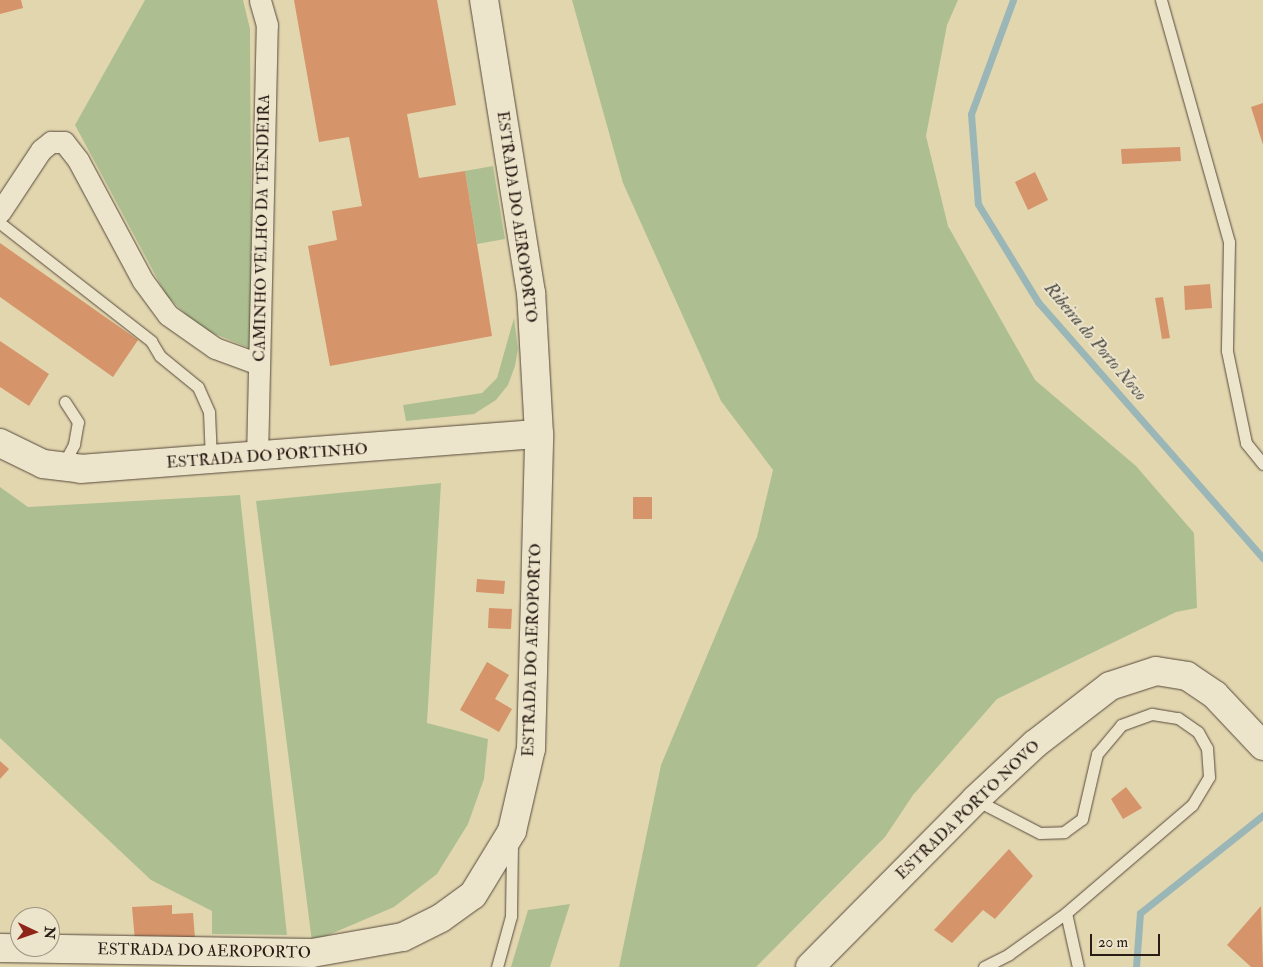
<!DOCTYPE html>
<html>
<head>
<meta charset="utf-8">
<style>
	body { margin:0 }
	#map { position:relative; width:1263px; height:967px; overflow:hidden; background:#e2d6af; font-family:"IM FELL Double Pica",serif }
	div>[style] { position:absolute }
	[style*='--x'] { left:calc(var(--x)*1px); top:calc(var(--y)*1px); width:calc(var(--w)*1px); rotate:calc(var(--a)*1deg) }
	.green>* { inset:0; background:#adbf90 }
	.stream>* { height:7px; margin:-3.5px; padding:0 3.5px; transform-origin:3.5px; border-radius:3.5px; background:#9bb6b7 }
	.building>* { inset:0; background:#d5946a }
	.roads { filter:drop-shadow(0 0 1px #574a3c) drop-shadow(0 0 1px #574a3c) }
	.lane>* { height:11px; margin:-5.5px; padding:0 5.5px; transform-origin:5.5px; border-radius:5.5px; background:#ece4cb }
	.street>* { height:21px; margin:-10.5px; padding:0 10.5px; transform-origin:10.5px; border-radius:10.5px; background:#ece4cb }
	.secondary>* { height:28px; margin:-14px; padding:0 14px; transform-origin:14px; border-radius:14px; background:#ece4cb }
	span { translate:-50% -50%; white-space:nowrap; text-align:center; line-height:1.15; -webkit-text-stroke:4px #ece4cb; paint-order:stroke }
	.street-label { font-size:16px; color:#291b15 }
	.water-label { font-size:18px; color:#4b4a46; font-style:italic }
	.north { position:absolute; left:10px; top:907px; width:50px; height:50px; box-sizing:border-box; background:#ece4cb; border:1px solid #9e9482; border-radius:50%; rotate:93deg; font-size:14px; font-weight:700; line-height:20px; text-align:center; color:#291b15 }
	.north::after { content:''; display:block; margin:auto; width:18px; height:22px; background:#8f2418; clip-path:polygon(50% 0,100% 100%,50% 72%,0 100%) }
	.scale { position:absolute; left:1090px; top:934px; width:70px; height:22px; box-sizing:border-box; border:2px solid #291b15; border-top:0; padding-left:6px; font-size:15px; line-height:18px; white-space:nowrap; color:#291b15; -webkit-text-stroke:4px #ece4cb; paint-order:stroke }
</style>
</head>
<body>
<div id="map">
	<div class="green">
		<div style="clip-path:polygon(145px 0,243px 0,250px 29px,252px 349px,200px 328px,166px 295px,75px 125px)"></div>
		<div style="clip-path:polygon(572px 0,958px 0,947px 25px,926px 136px,948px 226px,1035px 380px,1136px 466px,1194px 533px,1197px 608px,1176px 612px,997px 699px,913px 795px,885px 837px,756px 967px,619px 967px,661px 765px,757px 537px,773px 470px,721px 401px,623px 183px)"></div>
		<div style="clip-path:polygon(493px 166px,505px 239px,477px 244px,465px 171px)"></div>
		<div style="clip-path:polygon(514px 318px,518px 349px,515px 366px,508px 385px,496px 400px,474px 414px,406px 421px,403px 405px,482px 393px,497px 378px)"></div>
		<div style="clip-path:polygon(441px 483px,427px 723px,488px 739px,484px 779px,468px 824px,437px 874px,394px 907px,312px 942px,256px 501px)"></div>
		<div style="clip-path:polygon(0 487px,28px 507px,240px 495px,287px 935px,212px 934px,212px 911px,151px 880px,0 738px)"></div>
		<div style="clip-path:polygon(570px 904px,550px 967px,511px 967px,528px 910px)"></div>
	</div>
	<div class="stream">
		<div style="--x:1013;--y:0;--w:121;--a:110.2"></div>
		<div style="--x:971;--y:114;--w:90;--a:85.6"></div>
		<div style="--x:978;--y:204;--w:115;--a:58.5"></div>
		<div style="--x:1038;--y:302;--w:341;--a:48.7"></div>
		<div style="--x:1136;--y:967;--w:54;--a:-85.8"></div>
		<div style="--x:1140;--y:913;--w:157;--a:-38.5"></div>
	</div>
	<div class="building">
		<div style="clip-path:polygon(0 0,21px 0,23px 8px,0 14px)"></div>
		<div style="clip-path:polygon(294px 0,437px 0,456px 105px,407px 114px,419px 178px,465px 171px,492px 336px,330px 366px,308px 246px,337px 240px,332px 211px,362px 206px,349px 137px,319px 142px)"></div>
		<div style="clip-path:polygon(1263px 103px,1263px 145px,1251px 107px)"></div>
		<div style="clip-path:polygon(1180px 147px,1181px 161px,1122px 164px,1121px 149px)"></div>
		<div style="clip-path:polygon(1035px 172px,1048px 200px,1028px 210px,1015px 182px)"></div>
		<div style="clip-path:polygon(0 243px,138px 340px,113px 377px,0 297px)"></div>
		<div style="clip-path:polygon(1210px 284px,1212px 308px,1185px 310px,1184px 286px)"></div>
		<div style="clip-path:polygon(1163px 297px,1170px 338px,1162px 339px,1155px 298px)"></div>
		<div style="clip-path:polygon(0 341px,49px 374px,29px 406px,0 387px)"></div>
		<div style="clip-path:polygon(633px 497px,652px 497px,652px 519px,633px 519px)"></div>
		<div style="clip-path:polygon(477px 579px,505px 581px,504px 594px,476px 592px)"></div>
		<div style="clip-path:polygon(489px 608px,512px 609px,511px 629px,488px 628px)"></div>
		<div style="clip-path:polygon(487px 662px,509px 675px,495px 699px,512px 709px,499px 732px,460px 710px)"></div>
		<div style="clip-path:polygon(0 761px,9px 769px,0 779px)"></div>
		<div style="clip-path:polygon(1126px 787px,1142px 808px,1123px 819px,1111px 799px)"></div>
		<div style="clip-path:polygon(1009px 849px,1033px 876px,995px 919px,983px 910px,952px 943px,934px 930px)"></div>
		<div style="clip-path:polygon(172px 905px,172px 914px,193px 913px,195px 938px,135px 941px,132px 907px)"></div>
		<div style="clip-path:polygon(1261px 906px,1263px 967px,1251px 967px,1227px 945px)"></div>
	</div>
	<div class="roads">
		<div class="lane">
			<div style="--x:1161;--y:0;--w:251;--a:74.3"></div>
			<div style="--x:1229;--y:242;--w:109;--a:91.1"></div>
			<div style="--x:1227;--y:351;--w:94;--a:78.3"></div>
			<div style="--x:1246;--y:443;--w:27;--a:51"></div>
			<div style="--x:0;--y:223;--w:192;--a:38"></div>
			<div style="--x:151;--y:341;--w:17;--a:59"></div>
			<div style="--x:160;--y:356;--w:49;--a:39.2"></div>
			<div style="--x:198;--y:387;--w:27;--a:66"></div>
			<div style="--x:209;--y:412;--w:47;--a:87.6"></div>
			<div style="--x:63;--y:465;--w:24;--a:-62"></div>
			<div style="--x:74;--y:444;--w:22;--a:-80"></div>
			<div style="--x:78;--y:422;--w:24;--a:-123"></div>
			<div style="--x:976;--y:800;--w:72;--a:27.3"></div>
			<div style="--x:1040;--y:833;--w:24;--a:-2"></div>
			<div style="--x:1064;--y:832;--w:22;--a:-36"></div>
			<div style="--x:1082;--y:819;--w:67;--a:-77"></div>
			<div style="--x:1097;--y:754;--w:38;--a:-50"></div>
			<div style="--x:1121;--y:725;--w:33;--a:-20"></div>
			<div style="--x:1152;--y:714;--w:26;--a:9"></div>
			<div style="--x:1178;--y:718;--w:24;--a:35"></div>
			<div style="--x:1198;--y:732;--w:18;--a:61"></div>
			<div style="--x:1207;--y:748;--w:29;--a:86"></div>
			<div style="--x:1209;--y:777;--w:33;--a:121"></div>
			<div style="--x:1192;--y:805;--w:166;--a:139.4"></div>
			<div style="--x:1066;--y:913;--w:55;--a:77.5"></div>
			<div style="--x:497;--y:967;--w:53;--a:-74.6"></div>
			<div style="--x:511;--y:916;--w:73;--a:-89.2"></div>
			<div style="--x:984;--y:967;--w:28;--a:-27"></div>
			<div style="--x:1009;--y:954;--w:70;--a:-35.7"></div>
		</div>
		<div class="street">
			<div style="--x:0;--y:212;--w:74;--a:-56.5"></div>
			<div style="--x:41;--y:150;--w:13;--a:-39"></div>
			<div style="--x:51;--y:142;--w:13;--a:0"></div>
			<div style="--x:64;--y:142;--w:23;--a:52"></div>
			<div style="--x:78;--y:160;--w:137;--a:61.8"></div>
			<div style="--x:143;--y:281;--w:42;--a:53.7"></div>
			<div style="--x:168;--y:315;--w:57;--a:35.1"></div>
			<div style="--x:215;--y:348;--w:47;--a:20"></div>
			<div style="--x:257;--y:458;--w:433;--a:-88.7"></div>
			<div style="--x:267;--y:25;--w:26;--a:-106"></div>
		</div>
		<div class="secondary">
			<div style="--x:0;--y:443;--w:48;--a:26"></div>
			<div style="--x:43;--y:464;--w:38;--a:7"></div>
			<div style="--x:81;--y:469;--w:459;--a:-4.4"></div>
			<div style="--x:0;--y:948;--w:312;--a:0.9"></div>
			<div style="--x:312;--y:953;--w:92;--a:-10"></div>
			<div style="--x:403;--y:937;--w:42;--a:-26.6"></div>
			<div style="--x:441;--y:918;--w:39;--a:-36"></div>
			<div style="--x:473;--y:895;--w:75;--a:-58.6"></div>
			<div style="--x:512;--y:831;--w:84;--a:-77"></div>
			<div style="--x:531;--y:749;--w:315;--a:-88.5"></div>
			<div style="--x:539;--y:434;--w:141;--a:-93.2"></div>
			<div style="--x:531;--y:293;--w:297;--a:-99.1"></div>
			<div style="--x:810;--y:967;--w:235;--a:-45.3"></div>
			<div style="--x:975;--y:800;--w:82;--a:-43"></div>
			<div style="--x:1035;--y:744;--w:95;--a:-37.7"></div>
			<div style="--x:1110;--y:686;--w:48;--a:-18.1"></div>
			<div style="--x:1156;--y:671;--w:31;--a:9"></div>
			<div style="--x:1187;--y:676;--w:34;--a:34"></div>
			<div style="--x:1215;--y:695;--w:70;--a:46.7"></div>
		</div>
	</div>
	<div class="street-label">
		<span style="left:517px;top:217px;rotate:82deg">ESTRADA DO AEROPORTO</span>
		<span style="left:262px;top:228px;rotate:-89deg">CAMINHO VELHO DA TENDEIRA</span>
		<span style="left:267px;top:456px;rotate:-4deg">ESTRADA DO PORTINHO</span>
		<span style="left:532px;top:650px;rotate:-88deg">ESTRADA DO AEROPORTO</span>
		<span style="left:968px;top:810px;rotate:-44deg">ESTRADA PORTO NOVO</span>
		<span style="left:204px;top:951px;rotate:1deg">ESTRADA DO AEROPORTO</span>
	</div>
	<div class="water-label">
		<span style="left:1095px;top:342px;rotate:50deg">Ribeira do Porto Novo</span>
	</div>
	<div class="north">N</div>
	<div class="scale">20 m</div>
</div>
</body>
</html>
